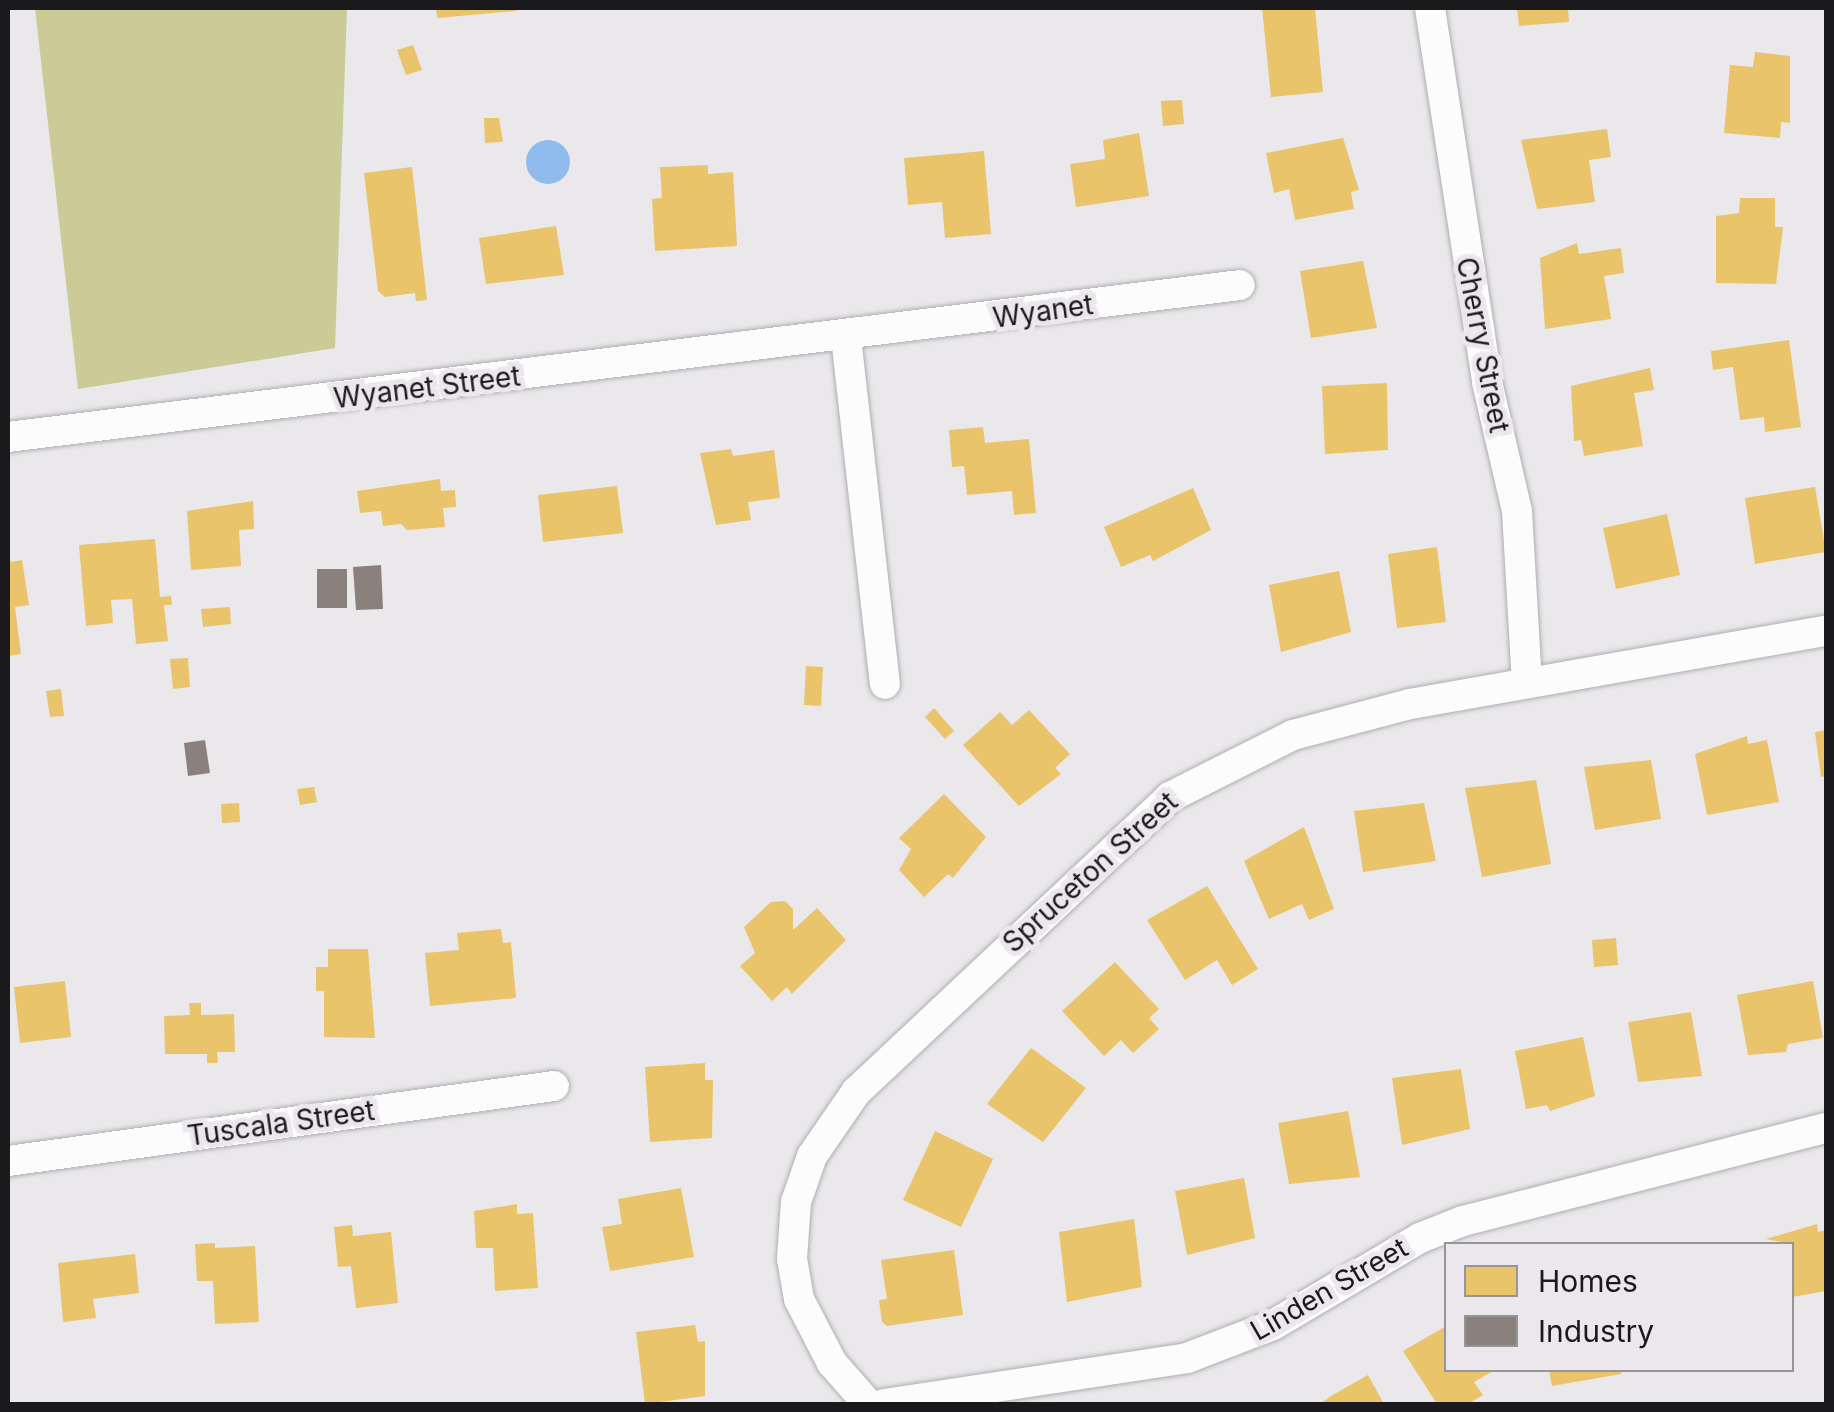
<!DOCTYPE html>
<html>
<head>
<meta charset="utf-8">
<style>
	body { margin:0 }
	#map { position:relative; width:1834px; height:1412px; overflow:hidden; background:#eae8eb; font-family:Inter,sans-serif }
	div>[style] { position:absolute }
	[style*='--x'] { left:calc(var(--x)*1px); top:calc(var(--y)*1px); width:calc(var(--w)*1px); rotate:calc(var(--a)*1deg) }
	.forest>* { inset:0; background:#cacb96 }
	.water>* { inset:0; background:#8fbbed }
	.round { border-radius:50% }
	.homes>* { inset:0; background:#e9c46a }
	.industry>* { inset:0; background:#8a817c }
	.roads { filter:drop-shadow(0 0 2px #afaeb0) drop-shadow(0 0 2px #afaeb0) }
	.street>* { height:30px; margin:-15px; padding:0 15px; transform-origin:15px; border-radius:15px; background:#fcfcfc }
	span { translate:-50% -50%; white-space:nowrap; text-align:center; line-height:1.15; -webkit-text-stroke:10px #ebe7ec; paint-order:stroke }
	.street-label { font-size:28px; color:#1a191b }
	.frame { position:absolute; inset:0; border:10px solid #1a191b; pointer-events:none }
	.legend { position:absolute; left:1444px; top:1242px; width:350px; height:130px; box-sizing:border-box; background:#ebe7ec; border:2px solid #979598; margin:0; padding:12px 18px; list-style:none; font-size:30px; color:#1a191b }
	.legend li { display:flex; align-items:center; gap:20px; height:50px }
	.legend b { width:50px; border:2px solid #979598 }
</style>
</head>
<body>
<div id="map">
	<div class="forest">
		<div style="clip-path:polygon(35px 8px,347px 8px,335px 348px,78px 389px)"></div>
	</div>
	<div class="water">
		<div class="round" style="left:526px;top:140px;width:44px;height:44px"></div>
	</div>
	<div class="homes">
		<div style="clip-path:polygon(436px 8px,516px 8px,516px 11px,437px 18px)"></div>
		<div style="clip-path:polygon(1262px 8px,1315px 8px,1323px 92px,1271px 97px)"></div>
		<div style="clip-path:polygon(1517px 8px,1568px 8px,1569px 22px,1519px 26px)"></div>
		<div style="clip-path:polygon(413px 45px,422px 70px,406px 75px,397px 50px)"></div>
		<div style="clip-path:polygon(1755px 52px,1790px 56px,1790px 123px,1781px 122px,1780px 138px,1724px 133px,1730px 65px,1753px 67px)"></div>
		<div style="clip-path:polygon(1182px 100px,1184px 124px,1163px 126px,1161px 101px)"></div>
		<div style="clip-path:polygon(484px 118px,499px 118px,503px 142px,485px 143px)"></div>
		<div style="clip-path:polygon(1607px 129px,1611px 157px,1589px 160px,1595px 202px,1537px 209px,1521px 140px)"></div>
		<div style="clip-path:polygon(1139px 133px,1149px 196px,1076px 207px,1070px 164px,1105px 159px,1103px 140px)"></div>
		<div style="clip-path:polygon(1343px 138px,1359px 190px,1351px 192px,1354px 209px,1295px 220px,1289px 189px,1274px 193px,1266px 153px)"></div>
		<div style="clip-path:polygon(984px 151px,991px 234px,945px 238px,942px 202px,908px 205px,904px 158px)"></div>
		<div style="clip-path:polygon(708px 165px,708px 174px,733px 172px,737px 246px,655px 251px,652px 199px,662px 198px,660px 167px)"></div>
		<div style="clip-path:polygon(412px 167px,427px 300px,416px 301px,415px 293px,385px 297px,378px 291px,364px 173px)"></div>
		<div style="clip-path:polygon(1740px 198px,1775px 198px,1775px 227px,1783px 227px,1776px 284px,1716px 283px,1716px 216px,1739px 213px)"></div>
		<div style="clip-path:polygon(556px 226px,564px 275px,486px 284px,479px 238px)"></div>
		<div style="clip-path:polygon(1577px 243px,1579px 254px,1621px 248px,1624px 273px,1604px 276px,1611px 319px,1545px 329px,1540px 258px)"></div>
		<div style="clip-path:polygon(1363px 261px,1377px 328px,1311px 338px,1300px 271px)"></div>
		<div style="clip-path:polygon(1789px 340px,1801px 427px,1765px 432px,1764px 417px,1740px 420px,1733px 367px,1713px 370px,1711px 351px)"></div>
		<div style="clip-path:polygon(1650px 368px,1654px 390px,1634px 393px,1643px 446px,1584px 456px,1581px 440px,1574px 441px,1571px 386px)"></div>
		<div style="clip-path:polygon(1387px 383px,1388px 450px,1325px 454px,1322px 386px)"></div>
		<div style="clip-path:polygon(983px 427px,985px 443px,1029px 439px,1036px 513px,1014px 515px,1012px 491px,967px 495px,964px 466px,952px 467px,949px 430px)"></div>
		<div style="clip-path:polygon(731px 449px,733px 456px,774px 450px,780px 498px,748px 502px,751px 520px,716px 525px,700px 453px)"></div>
		<div style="clip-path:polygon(440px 479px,441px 491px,455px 490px,456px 507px,443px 508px,445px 527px,407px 530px,401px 524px,383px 526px,381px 511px,360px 513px,357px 491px)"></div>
		<div style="clip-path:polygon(617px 486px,623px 533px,543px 542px,538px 495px)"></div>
		<div style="clip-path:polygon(1815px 487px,1826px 552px,1755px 564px,1745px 498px)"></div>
		<div style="clip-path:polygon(1193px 488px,1211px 530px,1153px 561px,1150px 555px,1121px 567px,1104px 527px)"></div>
		<div style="clip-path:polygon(253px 501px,254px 529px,239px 530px,241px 566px,191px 570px,187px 511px)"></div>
		<div style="clip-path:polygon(1667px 514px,1680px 575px,1616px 589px,1603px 528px)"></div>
		<div style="clip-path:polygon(155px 539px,160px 597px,171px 596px,172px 605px,164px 605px,168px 641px,136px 644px,132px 599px,111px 600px,113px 623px,86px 626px,79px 545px)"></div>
		<div style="clip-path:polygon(1437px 547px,1446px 622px,1397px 628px,1388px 554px)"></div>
		<div style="clip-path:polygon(8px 550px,11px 562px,22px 560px,29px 605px,15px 607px,21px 654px,8px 656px)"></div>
		<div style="clip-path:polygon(1339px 571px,1351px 632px,1281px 652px,1269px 585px)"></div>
		<div style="clip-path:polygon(230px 607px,231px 624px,203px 627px,201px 609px)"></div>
		<div style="clip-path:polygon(188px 658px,190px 687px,173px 689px,170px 659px)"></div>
		<div style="clip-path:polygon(806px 666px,823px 667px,821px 706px,804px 705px)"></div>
		<div style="clip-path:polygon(61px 689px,64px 716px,50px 717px,46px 691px)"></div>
		<div style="clip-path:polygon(934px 708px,954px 731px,945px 739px,925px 717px)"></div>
		<div style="clip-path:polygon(1029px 710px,1070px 754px,1055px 768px,1061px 774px,1019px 806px,963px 745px,1000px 712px,1012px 725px)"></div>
		<div style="clip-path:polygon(1826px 730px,1826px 776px,1821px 777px,1815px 732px)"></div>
		<div style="clip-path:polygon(1747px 736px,1748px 744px,1767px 740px,1779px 802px,1707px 815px,1695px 754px)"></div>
		<div style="clip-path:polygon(1651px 760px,1661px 819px,1595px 830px,1584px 767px)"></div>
		<div style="clip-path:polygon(1536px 780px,1551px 864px,1482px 877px,1465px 788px)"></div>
		<div style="clip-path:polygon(314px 787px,317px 802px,300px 805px,297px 789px)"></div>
		<div style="clip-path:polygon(944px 794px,986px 837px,953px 878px,948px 874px,924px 897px,899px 870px,911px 849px,899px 838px)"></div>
		<div style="clip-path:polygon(239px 803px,240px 822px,222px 823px,221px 804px)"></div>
		<div style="clip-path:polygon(1424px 803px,1436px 861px,1363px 872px,1354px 811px)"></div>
		<div style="clip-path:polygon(1304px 827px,1334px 909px,1309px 920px,1302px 904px,1269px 919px,1244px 861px)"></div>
		<div style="clip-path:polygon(1207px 886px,1258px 969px,1232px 985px,1217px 960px,1185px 980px,1147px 920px)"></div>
		<div style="clip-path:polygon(785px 901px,793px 909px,793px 930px,817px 908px,846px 940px,792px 994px,787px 987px,772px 1001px,740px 966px,755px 953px,744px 927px,771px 902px)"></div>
		<div style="clip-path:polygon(501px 929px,503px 943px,511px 942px,516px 998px,430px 1006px,425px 953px,459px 950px,457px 933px)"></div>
		<div style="clip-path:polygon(1616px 938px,1618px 965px,1594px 967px,1592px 940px)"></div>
		<div style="clip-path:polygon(328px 949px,368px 949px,375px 1038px,324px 1037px,324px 991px,316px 991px,316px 967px,328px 967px)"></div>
		<div style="clip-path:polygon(1115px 962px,1159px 1009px,1149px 1018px,1159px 1029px,1133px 1053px,1121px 1040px,1104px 1056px,1062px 1011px)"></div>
		<div style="clip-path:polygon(65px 981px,71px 1037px,20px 1043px,14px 987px)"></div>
		<div style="clip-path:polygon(1813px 981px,1823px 1038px,1788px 1044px,1786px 1052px,1748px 1055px,1737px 995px)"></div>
		<div style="clip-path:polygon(189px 1003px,201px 1003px,201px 1015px,234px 1014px,235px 1052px,217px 1052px,218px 1063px,207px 1063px,207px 1054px,165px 1054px,164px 1016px,190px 1015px)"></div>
		<div style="clip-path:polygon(1691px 1012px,1702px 1076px,1638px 1082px,1628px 1022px)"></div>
		<div style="clip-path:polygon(1583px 1037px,1595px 1096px,1550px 1111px,1547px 1105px,1526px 1109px,1515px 1051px)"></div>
		<div style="clip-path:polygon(1031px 1048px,1086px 1088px,1043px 1142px,987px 1104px)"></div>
		<div style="clip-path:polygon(705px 1063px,705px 1080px,713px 1080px,712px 1138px,650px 1142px,645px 1067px)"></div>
		<div style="clip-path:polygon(1461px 1069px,1470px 1129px,1402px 1145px,1392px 1078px)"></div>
		<div style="clip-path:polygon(1348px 1111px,1360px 1177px,1289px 1184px,1278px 1123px)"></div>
		<div style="clip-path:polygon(935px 1131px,993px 1159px,961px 1227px,903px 1200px)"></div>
		<div style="clip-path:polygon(1244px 1178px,1255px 1238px,1187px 1255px,1175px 1191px)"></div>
		<div style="clip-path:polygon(681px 1188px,694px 1257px,610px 1271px,602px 1227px,622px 1224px,618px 1199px)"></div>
		<div style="clip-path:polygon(517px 1204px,517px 1214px,533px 1213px,538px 1288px,495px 1291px,493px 1248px,476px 1248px,474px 1211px)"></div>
		<div style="clip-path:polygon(1134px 1219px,1142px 1287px,1067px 1302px,1059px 1232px)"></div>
		<div style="clip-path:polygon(1817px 1224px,1818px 1232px,1826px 1230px,1826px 1291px,1792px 1297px,1792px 1244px,1766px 1239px)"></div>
		<div style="clip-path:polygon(352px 1225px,353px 1236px,391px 1232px,398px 1303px,356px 1308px,351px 1266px,338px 1267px,334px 1227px)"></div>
		<div style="clip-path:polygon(215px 1243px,215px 1248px,255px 1246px,259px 1322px,215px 1324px,213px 1281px,197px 1281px,195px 1244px)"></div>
		<div style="clip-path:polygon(954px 1250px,963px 1315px,887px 1326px,882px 1322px,879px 1300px,887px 1299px,881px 1260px)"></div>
		<div style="clip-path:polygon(135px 1254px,139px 1293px,93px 1299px,96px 1318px,63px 1322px,58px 1263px)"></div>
		<div style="clip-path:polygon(695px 1325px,698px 1342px,705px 1341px,705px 1396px,645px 1404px,636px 1332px)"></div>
		<div style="clip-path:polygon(1446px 1326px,1446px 1370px,1495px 1370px,1474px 1382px,1483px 1395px,1468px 1404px,1437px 1404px,1403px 1351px)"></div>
		<div style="clip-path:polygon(1549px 1370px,1621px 1370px,1621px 1374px,1552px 1386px)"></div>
		<div style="clip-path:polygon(1368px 1375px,1384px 1404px,1320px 1404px,1331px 1396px)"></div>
	</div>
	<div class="industry">
		<div style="clip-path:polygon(381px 565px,383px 609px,356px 610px,353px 567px)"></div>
		<div style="clip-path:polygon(317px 569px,347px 569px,347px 608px,317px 608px)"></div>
		<div style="clip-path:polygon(205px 740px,210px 773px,188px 776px,184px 743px)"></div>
	</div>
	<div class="roads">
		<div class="street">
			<div style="--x:1430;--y:8;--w:378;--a:81.3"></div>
			<div style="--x:1487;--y:382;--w:132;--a:76.9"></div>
			<div style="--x:1517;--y:511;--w:171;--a:86.7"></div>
			<div style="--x:846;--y:337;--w:349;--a:83.6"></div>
			<div style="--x:8;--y:437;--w:1241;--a:-7.03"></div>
			<div style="--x:8;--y:1161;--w:551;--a:-7.82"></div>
			<div style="--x:868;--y:1404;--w:55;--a:-131.3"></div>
			<div style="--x:832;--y:1363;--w:72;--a:-117.3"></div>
			<div style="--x:799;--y:1299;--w:41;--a:-99.9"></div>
			<div style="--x:792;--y:1259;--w:57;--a:-86"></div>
			<div style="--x:796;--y:1202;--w:49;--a:-70.8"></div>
			<div style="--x:812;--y:1156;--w:78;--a:-55.5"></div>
			<div style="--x:856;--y:1092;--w:431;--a:-43.2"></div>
			<div style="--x:1170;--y:797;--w:138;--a:-26.8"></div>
			<div style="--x:1293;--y:735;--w:121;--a:-14.8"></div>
			<div style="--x:1410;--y:704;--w:422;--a:-10"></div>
			<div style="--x:884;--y:1404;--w:306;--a:-8.6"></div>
			<div style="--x:1187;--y:1358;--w:92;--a:-21"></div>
			<div style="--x:1273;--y:1325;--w:171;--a:-30.6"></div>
			<div style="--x:1420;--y:1238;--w:46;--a:-21.6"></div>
			<div style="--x:1463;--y:1221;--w:375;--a:-14.4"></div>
		</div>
	</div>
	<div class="street-label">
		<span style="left:1043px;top:311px;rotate:-8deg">Wyanet</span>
		<span style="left:1483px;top:345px;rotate:79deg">Cherry Street</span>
		<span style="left:427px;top:387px;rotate:-7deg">Wyanet Street</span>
		<span style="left:1090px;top:872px;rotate:-42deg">Spruceton Street</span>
		<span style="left:281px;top:1123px;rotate:-8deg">Tuscala Street</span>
		<span style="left:1329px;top:1289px;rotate:-30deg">Linden Street</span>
	</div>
	<div class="frame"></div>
	<ul class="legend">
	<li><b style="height:28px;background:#e9c46a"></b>Homes</li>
	<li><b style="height:28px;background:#8a817c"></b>Industry</li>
	</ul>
</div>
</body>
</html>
